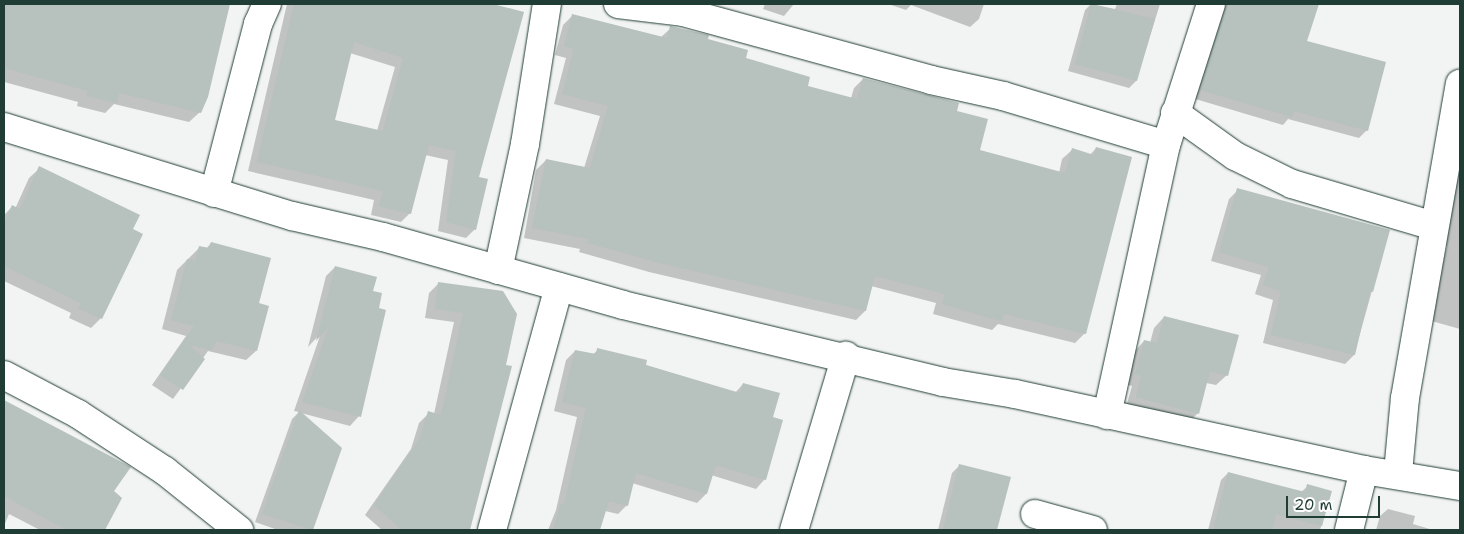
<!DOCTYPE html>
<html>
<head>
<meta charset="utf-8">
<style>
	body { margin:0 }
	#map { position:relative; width:1464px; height:534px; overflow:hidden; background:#f2f3f3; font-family:"Shantell Sans",sans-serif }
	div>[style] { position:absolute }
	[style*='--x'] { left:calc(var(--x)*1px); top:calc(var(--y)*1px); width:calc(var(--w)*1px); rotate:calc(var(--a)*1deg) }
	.shadow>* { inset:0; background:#0003 }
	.building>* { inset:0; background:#b7c1bd }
	.roads { filter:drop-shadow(0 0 1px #1f3d34) drop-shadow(0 0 1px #1f3d34) }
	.minor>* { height:28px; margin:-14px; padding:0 14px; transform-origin:14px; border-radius:14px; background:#fff }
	span { translate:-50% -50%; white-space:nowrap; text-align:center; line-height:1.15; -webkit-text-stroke:4px #fff; paint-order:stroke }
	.frame { position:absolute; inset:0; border:5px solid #1f3d34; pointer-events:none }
	.scale { position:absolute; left:1286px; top:496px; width:94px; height:22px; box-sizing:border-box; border:2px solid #1f3d34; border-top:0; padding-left:6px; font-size:15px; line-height:18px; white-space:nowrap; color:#1f3d34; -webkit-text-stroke:4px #fff; paint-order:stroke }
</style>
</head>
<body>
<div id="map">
	<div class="shadow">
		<div style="clip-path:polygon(4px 4px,229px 4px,207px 96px,200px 112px,189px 122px,114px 104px,105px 113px,77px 106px,78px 102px,4px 82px)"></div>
		<div style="clip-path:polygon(evenodd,287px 4px,488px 4px,522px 13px,478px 178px,475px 229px,466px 238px,438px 231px,448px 160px,425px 155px,410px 213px,401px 222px,371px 215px,374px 200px,248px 171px,287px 4px,350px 53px,395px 67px,377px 131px,334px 121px,350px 53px)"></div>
		<div style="clip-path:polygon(765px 4px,794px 4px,784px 16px,763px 9px)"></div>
		<div style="clip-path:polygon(888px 4px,984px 4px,979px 19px,970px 27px,911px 5px,906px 10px)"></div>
		<div style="clip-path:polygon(1091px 4px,1115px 9px,1117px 4px,1160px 4px,1136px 81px,1129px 88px,1068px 71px,1085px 10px)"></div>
		<div style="clip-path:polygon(1214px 4px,1317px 4px,1306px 42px,1367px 130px,1359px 138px,1288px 119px,1283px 125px,1192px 98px)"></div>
		<div style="clip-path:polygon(573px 15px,661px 37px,671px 28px,707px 40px,806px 87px,851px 98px,854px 88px,863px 79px,956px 112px,978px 151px,1059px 173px,1062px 159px,1072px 150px,1090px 155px,1096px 148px,1085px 333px,1075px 343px,998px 324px,992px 330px,933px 314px,936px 303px,871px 286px,865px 311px,856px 320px,649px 272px,579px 252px,580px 249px,524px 238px,536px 170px,546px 160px,584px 168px,600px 116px,554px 104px,566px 58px,555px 55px,563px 25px)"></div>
		<div style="clip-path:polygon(1460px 135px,1460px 329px,1428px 320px,1447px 246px,1441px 245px)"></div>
		<div style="clip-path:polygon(40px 168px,131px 230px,101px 318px,91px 328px,69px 318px,71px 313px,4px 281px,4px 215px,12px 207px,15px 209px,29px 178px)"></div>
		<div style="clip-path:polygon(1238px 190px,1389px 230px,1354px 355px,1345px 364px,1263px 343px,1273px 300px,1255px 294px,1261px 275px,1211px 261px,1229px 199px)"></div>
		<div style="clip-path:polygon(211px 243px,257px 304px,268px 307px,256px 351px,246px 360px,208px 351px,173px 399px,152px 385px,186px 336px,162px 329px,177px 270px,200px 247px,206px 249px)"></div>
		<div style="clip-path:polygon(335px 267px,372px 291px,359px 416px,350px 426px,301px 413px,341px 448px,312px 530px,278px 530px,255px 522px,292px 419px,299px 412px,294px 411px,321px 333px,308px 347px,326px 276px)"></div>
		<div style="clip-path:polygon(439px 283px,502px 292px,504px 366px,511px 367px,469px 530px,382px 530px,365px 515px,411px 449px,419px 423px,429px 413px,434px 414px,454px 322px,425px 318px,429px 293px)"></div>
		<div style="clip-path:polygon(1164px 317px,1227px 375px,1216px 385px,1206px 383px,1198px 413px,1187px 424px,1126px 407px,1132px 386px,1125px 384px,1134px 352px,1144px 341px,1150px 343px,1154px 328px)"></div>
		<div style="clip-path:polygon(598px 350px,735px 393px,743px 384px,772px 418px,765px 479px,756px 489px,711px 475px,706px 494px,697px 503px,632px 483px,627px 505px,618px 514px,605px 511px,599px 530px,548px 530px,556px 510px,577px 417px,554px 411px,566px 360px,575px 351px,592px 355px)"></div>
		<div style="clip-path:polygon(4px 402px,129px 468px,113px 492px,121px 498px,104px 530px,40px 530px,9px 514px,4px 526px)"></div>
		<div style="clip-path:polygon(960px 465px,1010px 478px,996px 530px,938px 530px,952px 473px)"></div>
		<div style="clip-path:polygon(1228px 473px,1301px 492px,1308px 486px,1331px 492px,1320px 530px,1208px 530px,1221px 480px)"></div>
		<div style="clip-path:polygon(1388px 509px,1415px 516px,1413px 524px,1433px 530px,1376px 530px,1380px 516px)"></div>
	</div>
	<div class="building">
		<div style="clip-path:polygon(4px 4px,230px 4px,208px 97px,201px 113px,119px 93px,117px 103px,87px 96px,88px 91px,4px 68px)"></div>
		<div style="clip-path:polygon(evenodd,294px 4px,493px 4px,524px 12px,479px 177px,488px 179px,476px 230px,446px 222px,456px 151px,429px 145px,411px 214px,379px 206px,383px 191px,257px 162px,294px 4px,354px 42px,403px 58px,383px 131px,335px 120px,354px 42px)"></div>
		<div style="clip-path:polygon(1091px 4px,1155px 19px,1137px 81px,1075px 64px)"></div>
		<div style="clip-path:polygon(1226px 4px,1319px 4px,1307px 41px,1386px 62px,1368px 131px,1294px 111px,1292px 117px,1200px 90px)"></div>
		<div style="clip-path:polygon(572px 14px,667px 38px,670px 26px,709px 35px,708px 39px,748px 50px,746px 58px,810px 77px,808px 86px,857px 99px,863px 78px,959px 103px,957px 111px,988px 119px,980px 150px,1065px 173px,1072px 148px,1094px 155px,1096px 147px,1132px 157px,1086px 334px,1004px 314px,1002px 321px,989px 318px,942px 304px,945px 294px,875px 276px,866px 311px,659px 263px,588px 243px,589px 239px,532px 228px,546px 159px,590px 168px,608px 106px,562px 94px,574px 49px,564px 46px)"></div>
		<div style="clip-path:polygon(39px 166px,140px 215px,133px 229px,143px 234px,102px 319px,78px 308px,81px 303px,4px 266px,4px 223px,12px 205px,20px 209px)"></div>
		<div style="clip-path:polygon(1237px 188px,1390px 230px,1373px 292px,1370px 291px,1355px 355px,1271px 335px,1281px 291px,1263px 285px,1269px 267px,1219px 252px)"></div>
		<div style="clip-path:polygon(211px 242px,271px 258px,259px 303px,269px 306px,257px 351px,217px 341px,211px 350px,189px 345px,205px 359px,183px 390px,160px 375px,194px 326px,171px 320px,187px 259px,195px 261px,199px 246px,209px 248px)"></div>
		<div style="clip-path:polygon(335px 266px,377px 277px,373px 291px,382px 293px,379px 308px,386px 310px,361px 417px,302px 402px,329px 327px,316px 341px)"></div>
		<div style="clip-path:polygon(438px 282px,503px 291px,517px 314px,506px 365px,512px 366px,470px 530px,402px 530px,374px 505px,420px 438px,428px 411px,441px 415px,463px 313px,435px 309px)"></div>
		<div style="clip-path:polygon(1164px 316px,1239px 335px,1228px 376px,1210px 371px,1199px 414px,1136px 397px,1141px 376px,1135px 374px,1144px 340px,1157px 343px)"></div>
		<div style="clip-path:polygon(597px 348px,647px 360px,646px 365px,740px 393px,743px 383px,780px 393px,773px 417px,783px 420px,766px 480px,716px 465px,707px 494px,636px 473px,628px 506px,609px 501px,600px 530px,553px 530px,561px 503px,564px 504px,586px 408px,562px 402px,575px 350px,596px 354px)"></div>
		<div style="clip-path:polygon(4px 400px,131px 467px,114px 491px,122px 498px,105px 530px,67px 530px,4px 496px)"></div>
		<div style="clip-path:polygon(299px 410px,342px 448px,313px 530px,262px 514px)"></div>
		<div style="clip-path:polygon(959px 464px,1011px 477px,997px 530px,943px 530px)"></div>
		<div style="clip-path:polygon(1228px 472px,1305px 492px,1307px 484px,1332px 491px,1322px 526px,1276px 514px,1272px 530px,1213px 530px)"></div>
	</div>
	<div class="roads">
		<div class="minor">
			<div style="--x:618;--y:4;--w:65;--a:7"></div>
			<div style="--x:683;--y:12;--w:257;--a:15.3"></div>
			<div style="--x:931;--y:80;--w:74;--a:12.5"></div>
			<div style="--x:1003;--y:96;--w:170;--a:16.7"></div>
			<div style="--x:1175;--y:113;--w:74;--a:35.6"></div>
			<div style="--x:1235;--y:156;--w:64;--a:26.2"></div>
			<div style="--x:1292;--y:184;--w:148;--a:16.5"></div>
			<div style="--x:4;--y:127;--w:301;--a:17.2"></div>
			<div style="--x:292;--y:216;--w:93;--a:13"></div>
			<div style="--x:383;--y:237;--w:249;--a:15.8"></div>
			<div style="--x:623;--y:305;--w:329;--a:13.5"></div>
			<div style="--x:943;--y:382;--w:73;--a:9.5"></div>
			<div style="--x:1015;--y:394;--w:357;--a:12.3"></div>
			<div style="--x:1364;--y:470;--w:97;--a:9.5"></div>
			<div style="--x:214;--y:193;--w:175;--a:-75.4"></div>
			<div style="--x:258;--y:24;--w:22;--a:-66"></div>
			<div style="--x:498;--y:270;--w:129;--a:-77.9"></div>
			<div style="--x:525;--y:144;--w:142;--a:-81.1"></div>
			<div style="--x:4;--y:375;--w:84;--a:27.8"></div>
			<div style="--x:78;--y:414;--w:104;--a:33.2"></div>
			<div style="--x:165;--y:471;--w:95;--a:38.6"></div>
			<div style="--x:1107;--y:415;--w:276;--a:-77.7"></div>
			<div style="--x:1166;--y:145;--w:148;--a:-72.3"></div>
			<div style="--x:1398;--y:473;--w:75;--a:-84.7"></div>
			<div style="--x:1405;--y:398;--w:319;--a:-80.1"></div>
			<div style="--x:1035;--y:514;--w:60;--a:15.4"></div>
			<div style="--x:492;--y:530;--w:252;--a:-74.6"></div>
			<div style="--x:794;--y:530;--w:182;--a:-73.4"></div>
			<div style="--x:1349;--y:530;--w:62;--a:-76"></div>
		</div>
	</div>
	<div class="frame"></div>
	<div class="scale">20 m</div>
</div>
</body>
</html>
